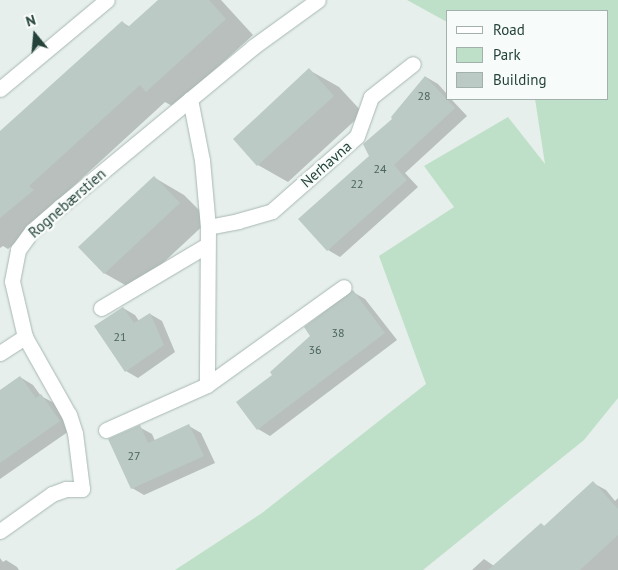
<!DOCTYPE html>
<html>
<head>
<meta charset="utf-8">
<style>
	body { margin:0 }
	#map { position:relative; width:618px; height:570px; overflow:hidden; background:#e6efeb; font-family:"PT Sans",sans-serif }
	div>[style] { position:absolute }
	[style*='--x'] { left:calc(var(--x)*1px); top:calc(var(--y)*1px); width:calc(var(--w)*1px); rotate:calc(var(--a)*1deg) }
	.green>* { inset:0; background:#bfe0c8 }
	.shadow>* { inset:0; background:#0003 }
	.building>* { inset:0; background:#bbcac4 }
	.roads { filter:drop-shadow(0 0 1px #a8b8b2) drop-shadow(0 0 1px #a8b8b2) }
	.minor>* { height:15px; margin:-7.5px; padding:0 7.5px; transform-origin:7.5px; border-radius:7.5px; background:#fff }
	span { translate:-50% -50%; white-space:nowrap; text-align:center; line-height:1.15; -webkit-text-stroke:5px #f7fbf9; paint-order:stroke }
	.number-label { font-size:12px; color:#4a645c }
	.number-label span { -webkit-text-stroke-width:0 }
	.street-label { font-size:15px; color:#24423a }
	.legend { position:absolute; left:446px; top:10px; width:162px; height:90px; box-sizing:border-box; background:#f7fbf9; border:1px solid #a3b1ad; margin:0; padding:6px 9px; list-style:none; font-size:15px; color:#24423a }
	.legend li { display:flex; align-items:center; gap:10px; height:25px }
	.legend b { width:25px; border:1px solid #a3b1ad }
	.north { position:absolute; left:10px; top:10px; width:50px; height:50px; -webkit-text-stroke:4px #f7fbf9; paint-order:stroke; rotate:343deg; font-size:14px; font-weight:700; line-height:20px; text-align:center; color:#24423a }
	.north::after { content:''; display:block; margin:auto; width:18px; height:22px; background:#24423a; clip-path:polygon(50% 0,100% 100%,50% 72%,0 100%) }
</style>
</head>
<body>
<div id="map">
	<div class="green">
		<div style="clip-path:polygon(407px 0,618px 0,618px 398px,584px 440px,423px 570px,175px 570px,262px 513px,426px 384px,379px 256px,454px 207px,424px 166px,508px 117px,545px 164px,535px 99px,607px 99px,607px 11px,447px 11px,447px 22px)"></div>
	</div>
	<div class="shadow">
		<div style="clip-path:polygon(159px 0,221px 0,253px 35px,174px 107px,165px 102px,56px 202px,60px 207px,8px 249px,3px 246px,0 248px,0 133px,122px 22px,130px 27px)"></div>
		<div style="clip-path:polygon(309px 70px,339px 87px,363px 113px,288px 182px,258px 165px)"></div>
		<div style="clip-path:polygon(426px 77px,438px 84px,447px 94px,447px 99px,451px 99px,467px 116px,405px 173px,418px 187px,340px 257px,328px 250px,371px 156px,394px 119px)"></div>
		<div style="clip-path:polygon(155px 178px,184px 195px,209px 220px,134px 290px,104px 273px)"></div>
		<div style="clip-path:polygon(353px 292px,365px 299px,397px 340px,270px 436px,258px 429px,274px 375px)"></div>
		<div style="clip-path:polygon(123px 308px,135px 315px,139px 321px,150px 314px,162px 321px,175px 352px,138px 378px,126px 371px)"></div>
		<div style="clip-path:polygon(20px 377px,33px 385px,41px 396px,54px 403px,72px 429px,0 479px,0 391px)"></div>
		<div style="clip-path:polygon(189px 426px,201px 433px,215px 463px,144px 495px,132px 488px,139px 427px,152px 434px,155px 441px)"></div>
		<div style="clip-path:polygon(593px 483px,606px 490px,615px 501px,618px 498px,618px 570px,472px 570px,484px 559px,494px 566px,541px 524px,545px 527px)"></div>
		<div style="clip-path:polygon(0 558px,3px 562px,6px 560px,17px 567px,19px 570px,0 570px)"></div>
	</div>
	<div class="building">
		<div style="clip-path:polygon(158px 0,209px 0,226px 19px,146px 92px,140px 85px,29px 186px,34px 190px,0 218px,0 131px,122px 21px,128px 27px)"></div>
		<div style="clip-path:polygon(309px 68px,334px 96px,257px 166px,233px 139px)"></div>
		<div style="clip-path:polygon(425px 76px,455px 108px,394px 165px,407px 180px,327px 251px,298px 219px,369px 156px,363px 144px,392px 119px,391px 117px)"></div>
		<div style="clip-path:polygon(154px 176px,180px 203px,104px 274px,78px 247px)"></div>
		<div style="clip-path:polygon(353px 290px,385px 333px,257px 430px,236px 402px,272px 375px,270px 372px,310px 336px,304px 327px)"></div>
		<div style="clip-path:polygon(123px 307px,134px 323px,150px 313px,164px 345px,125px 372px,94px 326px)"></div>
		<div style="clip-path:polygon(20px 376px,36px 398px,41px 394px,60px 421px,0 463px,0 390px)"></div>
		<div style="clip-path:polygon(189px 424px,204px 456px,131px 489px,108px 439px,140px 425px,148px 443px)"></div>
		<div style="clip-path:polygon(593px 481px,618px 509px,618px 535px,580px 570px,488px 570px,541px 523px,544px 526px)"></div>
	</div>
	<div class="roads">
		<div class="minor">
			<div style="--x:0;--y:89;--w:139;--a:-39.8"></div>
			<div style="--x:190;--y:99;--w:62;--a:78.9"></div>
			<div style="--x:202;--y:160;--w:67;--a:84.9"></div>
			<div style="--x:208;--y:227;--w:158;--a:90.4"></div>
			<div style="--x:208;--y:227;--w:31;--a:-11"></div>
			<div style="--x:238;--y:221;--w:35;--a:-16"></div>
			<div style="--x:272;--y:211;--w:113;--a:-41.4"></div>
			<div style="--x:357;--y:136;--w:41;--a:-70.3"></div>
			<div style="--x:371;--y:97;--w:53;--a:-38.2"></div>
			<div style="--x:101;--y:308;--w:123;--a:-30.7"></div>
			<div style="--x:0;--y:353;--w:30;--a:-33"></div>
			<div style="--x:106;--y:430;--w:111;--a:-24"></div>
			<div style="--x:207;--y:385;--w:168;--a:-35.6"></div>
			<div style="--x:0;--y:531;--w:64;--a:-35.4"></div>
			<div style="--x:52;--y:494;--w:15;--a:-20"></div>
			<div style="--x:66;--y:489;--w:16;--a:0"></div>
			<div style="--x:82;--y:489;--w:56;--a:-97.1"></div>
			<div style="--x:75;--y:433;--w:19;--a:-108"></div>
			<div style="--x:69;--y:415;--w:90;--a:-119.4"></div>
			<div style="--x:25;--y:337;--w:57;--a:-103.1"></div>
			<div style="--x:12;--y:281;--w:32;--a:-79"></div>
			<div style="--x:18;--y:250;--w:24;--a:-54"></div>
			<div style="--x:32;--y:231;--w:38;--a:-41"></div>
			<div style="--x:61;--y:206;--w:249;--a:-39.6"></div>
			<div style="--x:253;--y:47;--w:80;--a:-35.9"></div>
		</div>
	</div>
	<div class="number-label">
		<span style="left:424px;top:96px">28</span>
		<span style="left:380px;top:169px">24</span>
		<span style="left:357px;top:184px">22</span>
		<span style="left:338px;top:333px">38</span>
		<span style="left:120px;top:337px">21</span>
		<span style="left:315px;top:350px">36</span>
		<span style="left:134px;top:456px">27</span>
	</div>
	<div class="street-label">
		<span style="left:326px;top:164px;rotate:-41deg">Nerhavna</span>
		<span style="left:67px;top:203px;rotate:-41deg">Rognebærstien</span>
	</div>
	<ul class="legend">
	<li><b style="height:6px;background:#fff"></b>Road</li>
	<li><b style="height:14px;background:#bfe0c8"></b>Park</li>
	<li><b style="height:14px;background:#bbcac4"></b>Building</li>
	</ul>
	<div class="north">N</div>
</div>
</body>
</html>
